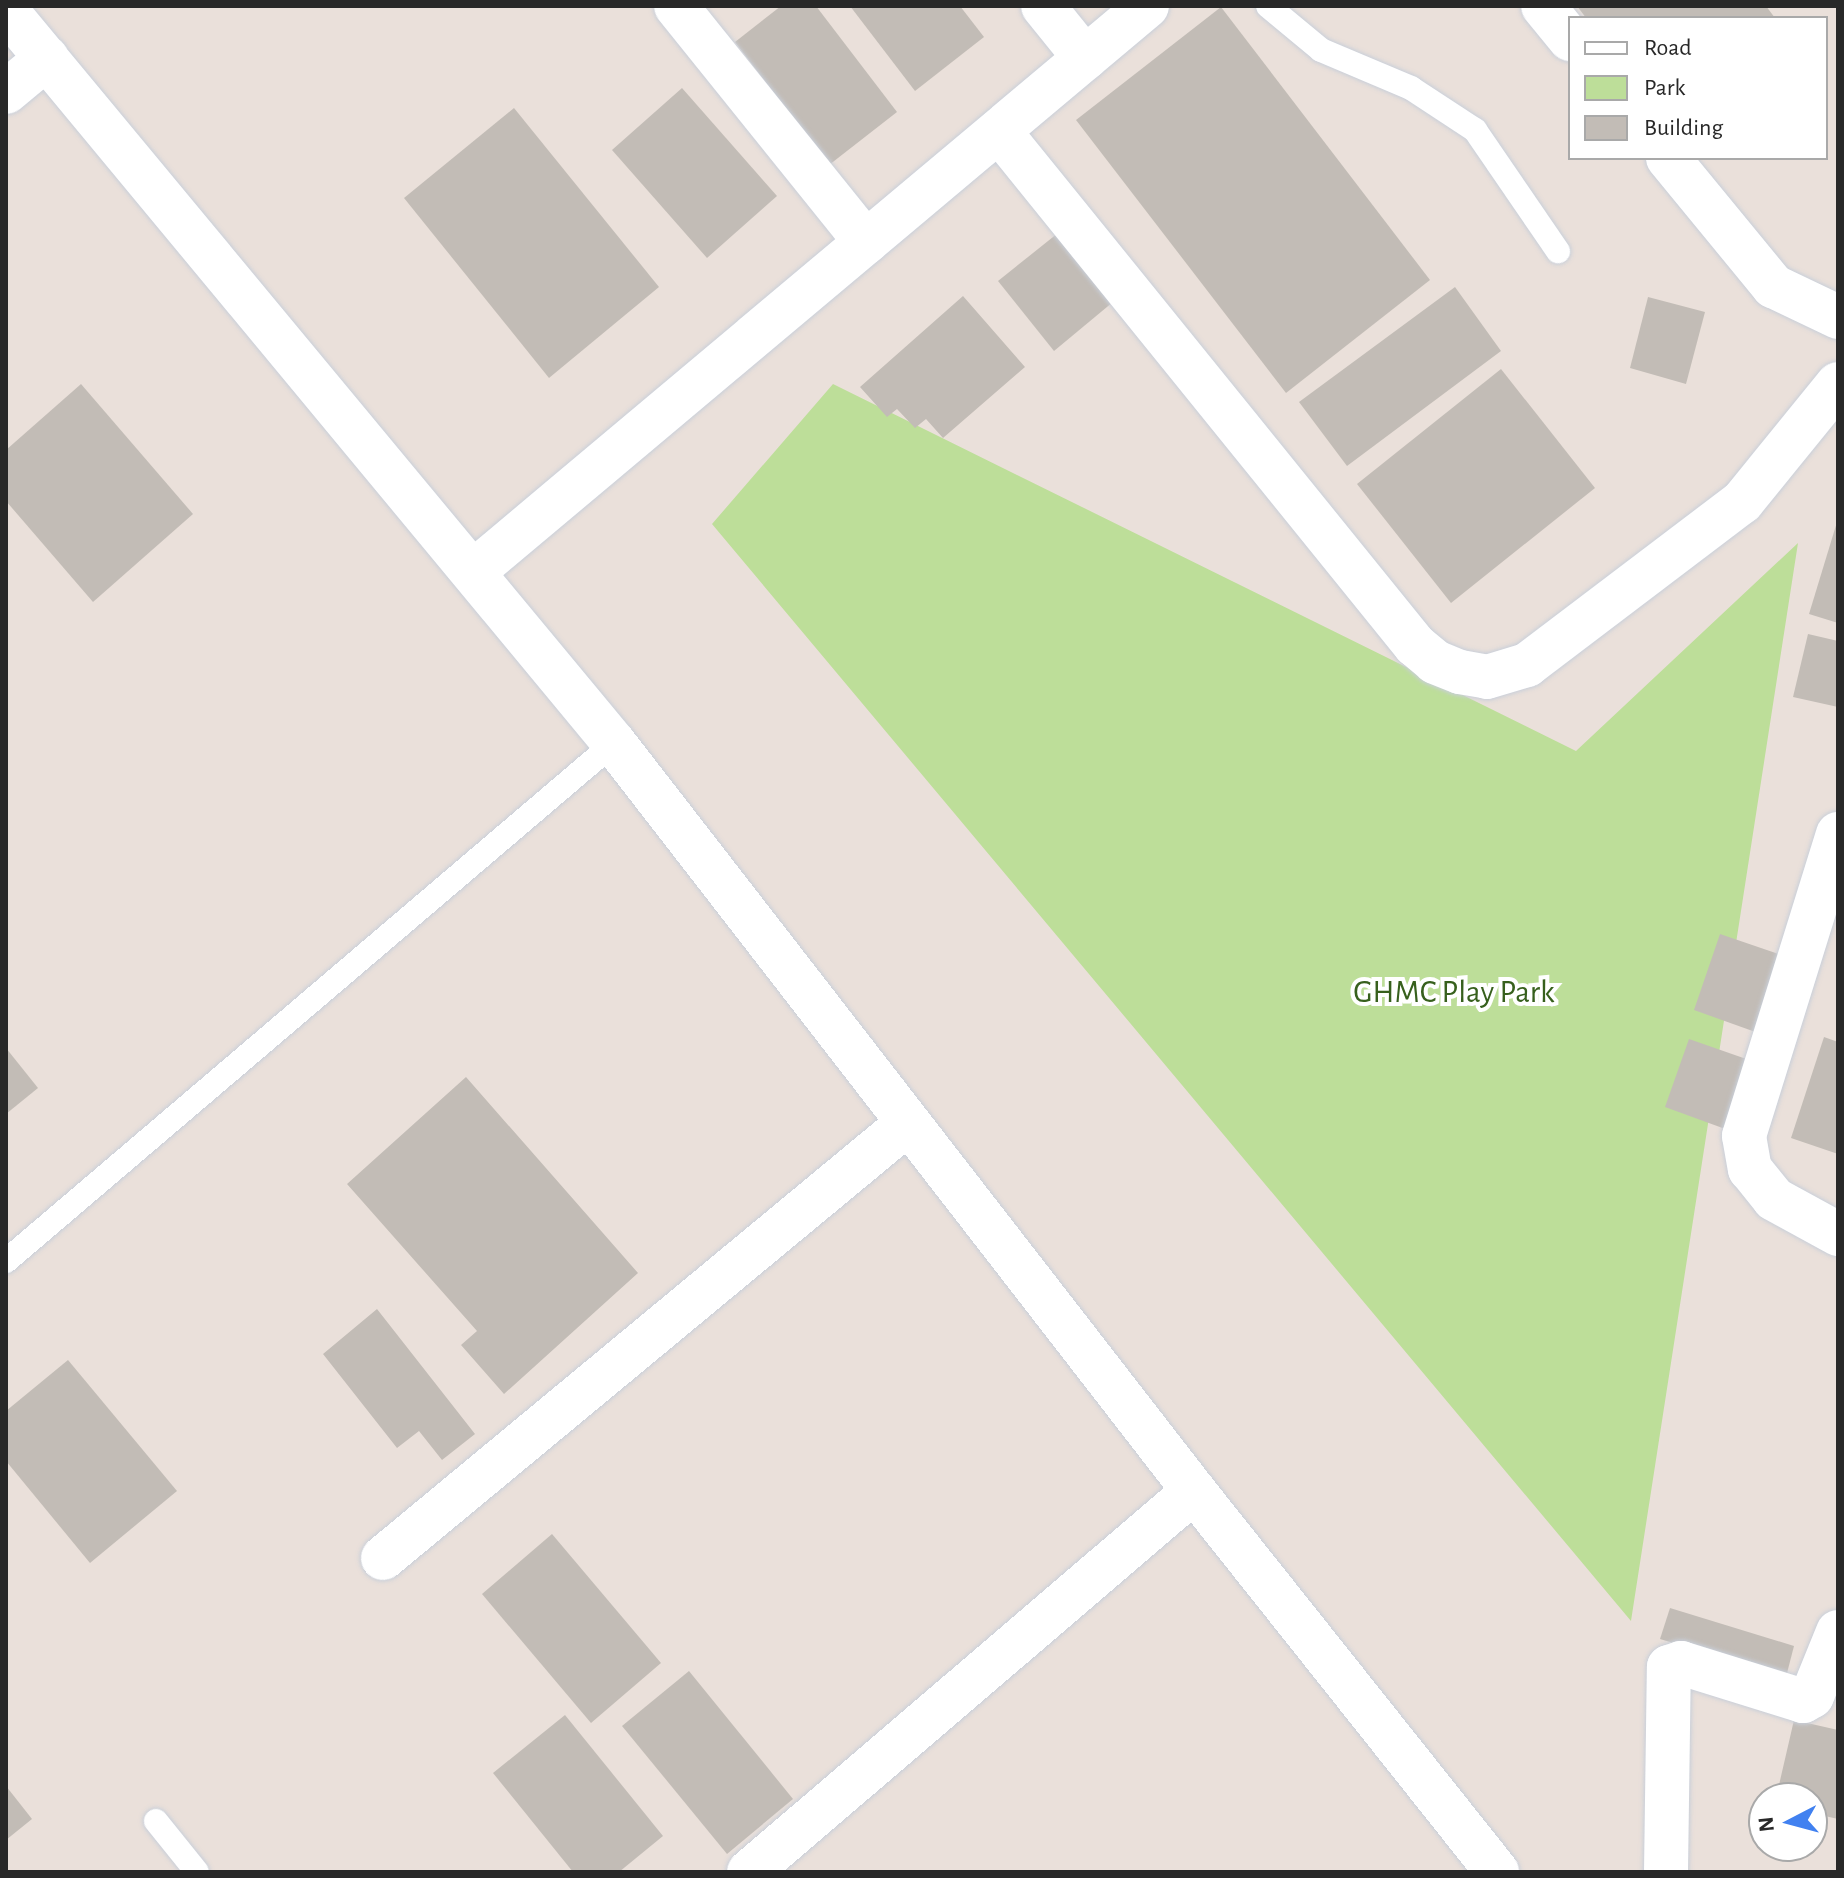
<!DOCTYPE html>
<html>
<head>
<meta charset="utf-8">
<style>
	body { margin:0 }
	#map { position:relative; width:1844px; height:1878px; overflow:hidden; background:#eae0da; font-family:"Alegreya Sans",sans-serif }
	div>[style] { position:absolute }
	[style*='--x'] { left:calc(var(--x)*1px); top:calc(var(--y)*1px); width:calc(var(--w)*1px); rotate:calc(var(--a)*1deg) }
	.green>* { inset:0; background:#bdde99 }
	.building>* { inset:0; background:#c2bcb6 }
	.roads { filter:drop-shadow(0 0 2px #c9cfd9) drop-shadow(0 0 2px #c9cfd9) }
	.service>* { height:24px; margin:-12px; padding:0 12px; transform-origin:12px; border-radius:12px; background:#fff }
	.minor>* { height:44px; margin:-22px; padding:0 22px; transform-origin:22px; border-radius:22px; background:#fff }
	.tertiary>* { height:44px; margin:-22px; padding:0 22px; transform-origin:22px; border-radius:22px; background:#fff }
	span { translate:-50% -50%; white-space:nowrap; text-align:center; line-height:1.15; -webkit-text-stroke:8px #fff; paint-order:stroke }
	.park-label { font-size:32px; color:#37601d }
	.frame { position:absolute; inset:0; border:8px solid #282828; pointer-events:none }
	.legend { position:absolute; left:1568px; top:16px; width:260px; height:144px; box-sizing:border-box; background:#fff; border:2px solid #a9a9a9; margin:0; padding:10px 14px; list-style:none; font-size:24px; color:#282828 }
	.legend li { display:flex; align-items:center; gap:16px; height:40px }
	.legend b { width:40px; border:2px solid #a9a9a9 }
	.north { position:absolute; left:1748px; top:1782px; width:80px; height:80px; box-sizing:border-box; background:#fff; border:2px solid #a9a9a9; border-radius:50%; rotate:264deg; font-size:22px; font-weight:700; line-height:32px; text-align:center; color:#282828 }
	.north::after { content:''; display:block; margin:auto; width:28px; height:36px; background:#4181f0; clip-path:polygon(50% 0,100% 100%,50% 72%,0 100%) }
</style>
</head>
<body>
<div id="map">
	<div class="green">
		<div style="clip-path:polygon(833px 384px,1576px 751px,1798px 543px,1631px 1621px,712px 524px)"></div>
	</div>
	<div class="building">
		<div style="clip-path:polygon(781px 6px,816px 6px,897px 112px,829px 165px,735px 42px)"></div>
		<div style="clip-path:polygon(850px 6px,960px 6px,984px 37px,915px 91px)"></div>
		<div style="clip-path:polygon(1577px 6px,1766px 6px,1775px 18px,1586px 18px)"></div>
		<div style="clip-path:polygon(1221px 7px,1430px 280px,1286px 393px,1076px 120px)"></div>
		<div style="clip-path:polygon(682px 88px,777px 196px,707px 258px,612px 150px)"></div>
		<div style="clip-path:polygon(514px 108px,659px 287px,549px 378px,404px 198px)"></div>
		<div style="clip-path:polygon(1063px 229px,1119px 297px,1054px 351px,998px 281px)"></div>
		<div style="clip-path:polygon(1455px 287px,1501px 351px,1347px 466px,1299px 402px)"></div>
		<div style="clip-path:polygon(963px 296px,1025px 367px,943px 438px,926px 419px,915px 428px,897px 409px,887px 417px,860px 387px)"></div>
		<div style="clip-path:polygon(1648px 297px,1705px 312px,1686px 384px,1630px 368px)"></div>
		<div style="clip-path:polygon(1501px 369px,1595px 488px,1451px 603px,1357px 484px)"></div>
		<div style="clip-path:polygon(81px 384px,193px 514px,93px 602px,6px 501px,6px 450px)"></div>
		<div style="clip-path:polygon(1837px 522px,1838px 523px,1838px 623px,1809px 614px)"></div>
		<div style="clip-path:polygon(1808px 634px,1838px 641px,1838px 707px,1793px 697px)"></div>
		<div style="clip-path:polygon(1720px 934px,1787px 957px,1761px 1034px,1694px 1010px)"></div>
		<div style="clip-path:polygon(1824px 1037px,1838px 1042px,1838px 1154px,1791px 1138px)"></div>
		<div style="clip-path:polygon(1689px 1039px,1752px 1061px,1728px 1130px,1665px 1107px)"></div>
		<div style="clip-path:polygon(6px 1048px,38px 1088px,6px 1114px)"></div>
		<div style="clip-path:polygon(466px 1077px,638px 1273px,504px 1394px,461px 1345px,477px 1331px,347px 1184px)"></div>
		<div style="clip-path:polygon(377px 1309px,475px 1434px,442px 1460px,419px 1431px,397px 1448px,323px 1354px)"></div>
		<div style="clip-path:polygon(68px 1360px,177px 1491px,90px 1563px,6px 1461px,6px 1411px)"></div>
		<div style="clip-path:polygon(552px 1534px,661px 1663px,591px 1723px,482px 1594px)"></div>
		<div style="clip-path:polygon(1670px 1608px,1794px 1646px,1786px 1677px,1660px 1639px)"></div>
		<div style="clip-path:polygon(689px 1671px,793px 1799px,727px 1854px,622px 1726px)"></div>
		<div style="clip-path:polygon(565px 1715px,663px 1836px,619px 1872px,573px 1872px,493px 1773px)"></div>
		<div style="clip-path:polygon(1794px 1720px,1838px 1730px,1838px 1819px,1812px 1813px,1812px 1798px,1776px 1798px)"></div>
		<div style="clip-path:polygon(6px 1786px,32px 1819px,6px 1840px)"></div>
	</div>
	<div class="roads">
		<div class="service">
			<div style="--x:1268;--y:6;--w:69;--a:39.7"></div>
			<div style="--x:1321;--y:50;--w:98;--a:22.9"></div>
			<div style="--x:1411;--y:88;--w:77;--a:33.3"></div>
			<div style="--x:1475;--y:130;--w:147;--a:55.6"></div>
			<div style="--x:6;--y:1261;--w:799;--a:-40.43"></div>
			<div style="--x:156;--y:1821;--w:65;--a:51.2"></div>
		</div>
		<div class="minor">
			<div style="--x:676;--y:6;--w:303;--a:51.2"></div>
			<div style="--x:1043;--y:6;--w:67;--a:51.1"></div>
			<div style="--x:1543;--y:6;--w:43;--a:50.7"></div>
			<div style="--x:6;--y:92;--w:53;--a:-39.7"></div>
			<div style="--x:999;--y:131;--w:661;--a:51.02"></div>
			<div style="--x:1415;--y:645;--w:26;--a:40"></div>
			<div style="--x:1435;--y:662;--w:27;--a:22"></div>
			<div style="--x:1460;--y:672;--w:27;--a:10"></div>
			<div style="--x:1487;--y:677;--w:42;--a:-16.7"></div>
			<div style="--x:1527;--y:665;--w:270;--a:-37.2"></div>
			<div style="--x:1742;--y:502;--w:152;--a:-50.9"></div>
			<div style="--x:1668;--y:158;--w:166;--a:50.6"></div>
			<div style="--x:1773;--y:286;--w:72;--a:25.5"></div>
			<div style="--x:473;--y:572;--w:880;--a:-40.02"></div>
			<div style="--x:1838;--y:834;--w:316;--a:107.3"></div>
			<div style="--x:1744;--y:1136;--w:34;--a:80"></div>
			<div style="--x:1750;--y:1169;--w:38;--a:51"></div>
			<div style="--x:1774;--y:1199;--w:73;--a:28.7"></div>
			<div style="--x:383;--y:1558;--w:682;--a:-39.64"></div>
			<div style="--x:749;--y:1872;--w:586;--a:-40.57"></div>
			<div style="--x:1666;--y:1872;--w:205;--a:-89.2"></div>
			<div style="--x:1669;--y:1667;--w:13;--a:-18"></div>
			<div style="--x:1681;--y:1663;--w:128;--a:17.3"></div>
			<div style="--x:1803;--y:1701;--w:10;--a:-29"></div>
			<div style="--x:1812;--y:1696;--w:69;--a:-67.9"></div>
		</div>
		<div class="tertiary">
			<div style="--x:6;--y:10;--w:952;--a:50.33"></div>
			<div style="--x:614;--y:743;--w:947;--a:52.21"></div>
			<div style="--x:1194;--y:1491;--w:487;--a:51.5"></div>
		</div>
	</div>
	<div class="park-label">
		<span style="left:1454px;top:992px">GHMC Play Park</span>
	</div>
	<div class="frame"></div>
	<ul class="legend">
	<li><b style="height:10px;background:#fff"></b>Road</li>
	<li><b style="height:22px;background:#bdde99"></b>Park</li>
	<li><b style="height:22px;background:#c2bcb6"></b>Building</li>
	</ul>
	<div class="north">N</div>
</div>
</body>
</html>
